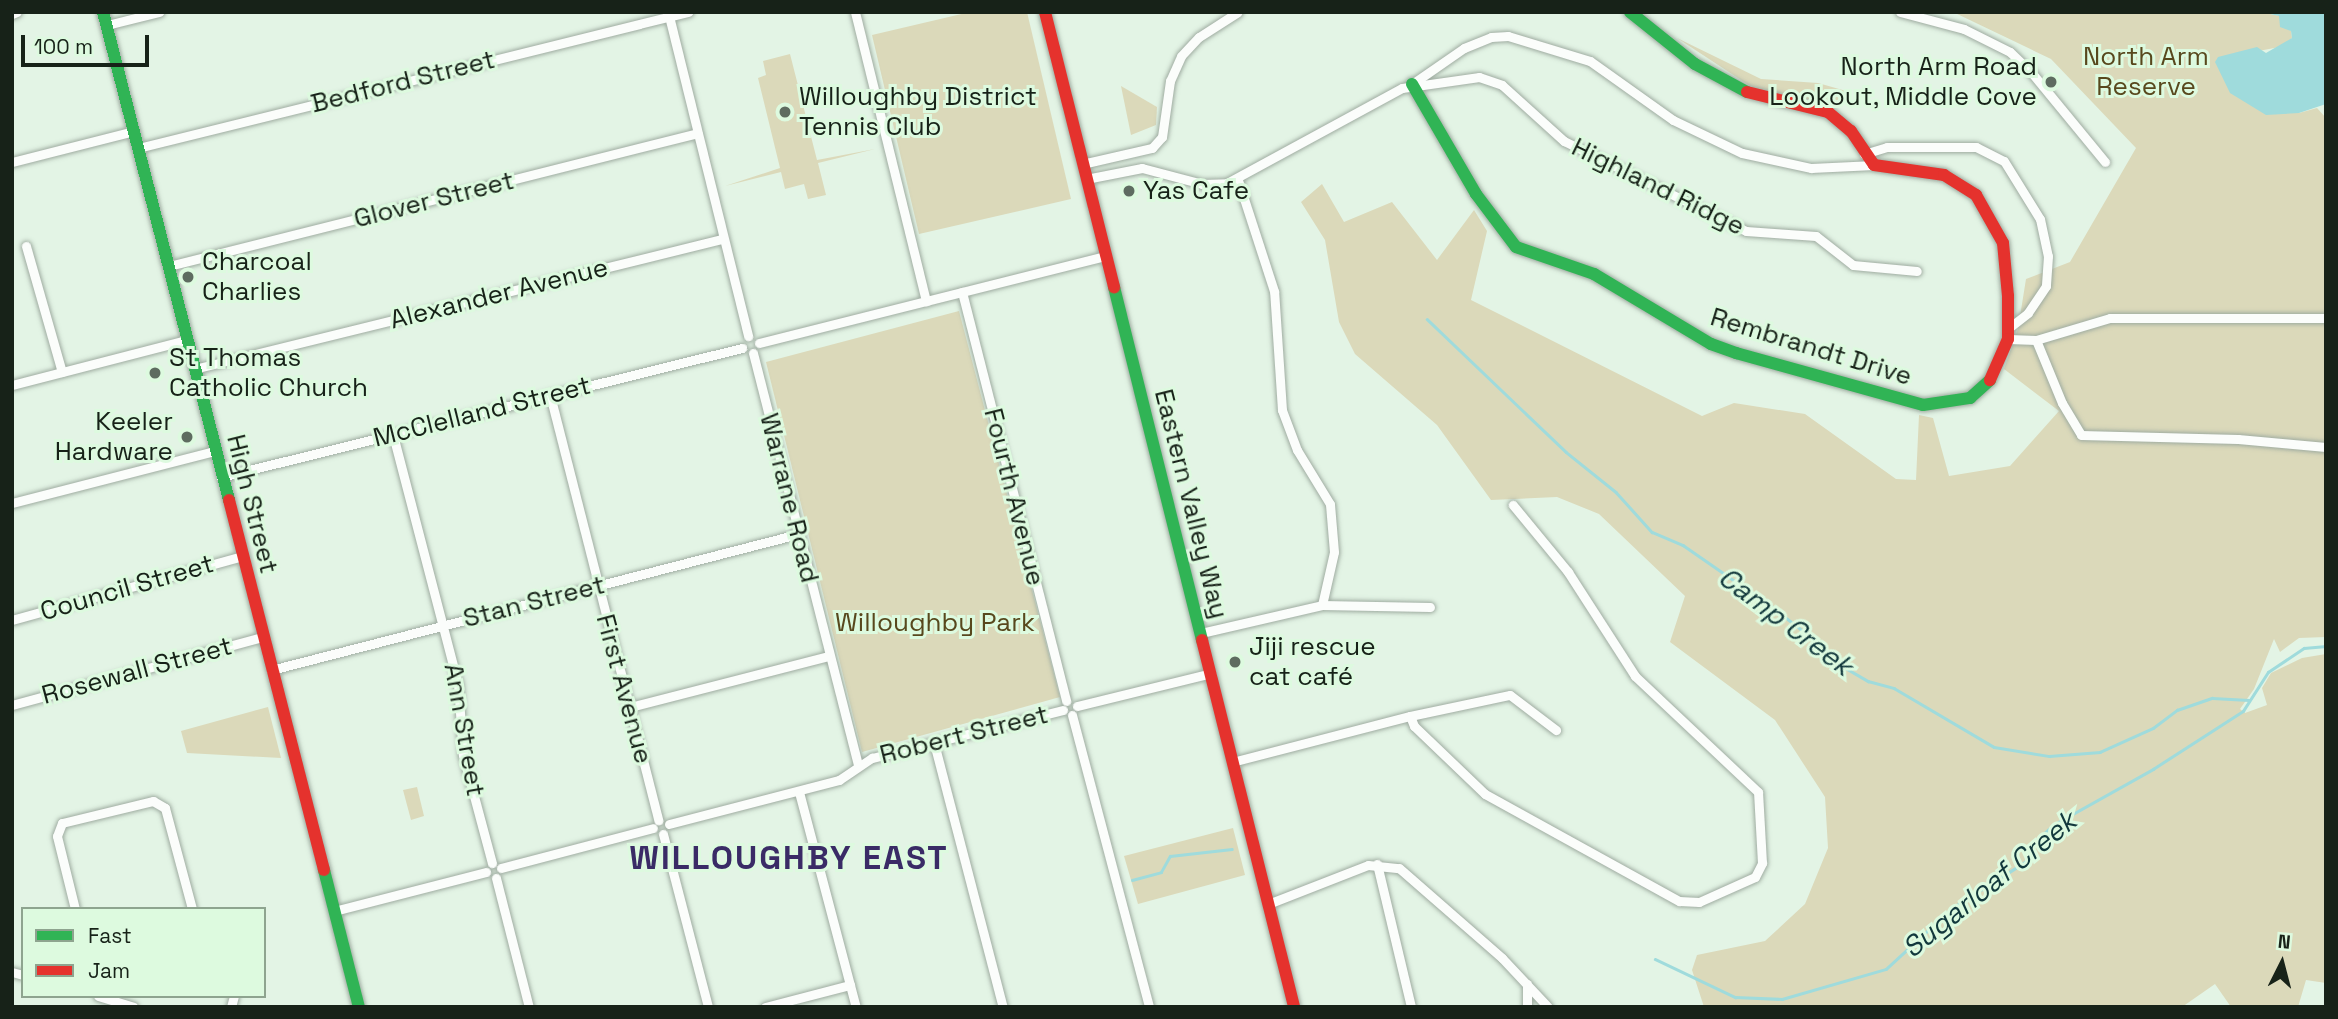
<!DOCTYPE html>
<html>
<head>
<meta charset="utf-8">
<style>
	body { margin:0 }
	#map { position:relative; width:2338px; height:1019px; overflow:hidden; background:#e3f4e5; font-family:"Space Grotesk",sans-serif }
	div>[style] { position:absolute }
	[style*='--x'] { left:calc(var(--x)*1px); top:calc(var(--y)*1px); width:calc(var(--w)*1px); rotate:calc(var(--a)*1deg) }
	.green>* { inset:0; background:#dbd9ba }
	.water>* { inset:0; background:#9fdbdc }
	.stream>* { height:2.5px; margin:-1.25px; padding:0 1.25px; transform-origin:1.25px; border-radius:1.25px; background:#9fdbdc }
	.roads { filter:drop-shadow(0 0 2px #9faca1) drop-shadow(0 0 2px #9faca1) }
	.street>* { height:9px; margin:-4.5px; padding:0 4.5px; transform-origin:4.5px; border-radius:4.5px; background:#fbfdfb }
	.fast>* { height:12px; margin:-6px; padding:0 6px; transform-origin:6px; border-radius:6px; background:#30b455 }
	.jam>* { height:12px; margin:-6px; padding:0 6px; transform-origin:6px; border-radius:6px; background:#e5322d }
	.dots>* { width:19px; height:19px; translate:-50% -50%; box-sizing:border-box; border:4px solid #ddfadf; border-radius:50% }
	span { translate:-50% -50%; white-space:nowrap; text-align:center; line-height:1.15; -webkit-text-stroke:6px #ddfadf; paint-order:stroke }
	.park-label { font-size:26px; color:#58481d }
	.poi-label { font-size:26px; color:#172218 }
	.right { translate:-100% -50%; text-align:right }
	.left { translate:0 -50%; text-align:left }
	.street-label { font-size:26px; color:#172218 }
	.water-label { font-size:28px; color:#12383c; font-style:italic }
	.district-label { font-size:33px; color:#3a2b66; font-weight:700; letter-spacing:2px }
	.frame { position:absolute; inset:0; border:14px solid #172218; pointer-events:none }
	.legend { position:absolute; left:21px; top:907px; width:245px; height:91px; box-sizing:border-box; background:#ddfadf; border:2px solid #8ea48f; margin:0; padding:9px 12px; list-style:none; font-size:21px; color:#172218 }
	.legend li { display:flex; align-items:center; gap:14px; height:35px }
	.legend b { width:35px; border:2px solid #8ea48f }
	.north { position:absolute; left:2247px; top:928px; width:70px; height:70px; -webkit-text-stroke:5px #ddfadf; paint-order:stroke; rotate:6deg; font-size:19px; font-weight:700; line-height:28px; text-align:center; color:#172218 }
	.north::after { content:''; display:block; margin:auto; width:24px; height:32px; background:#172218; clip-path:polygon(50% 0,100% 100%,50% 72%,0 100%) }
	.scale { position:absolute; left:21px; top:35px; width:128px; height:32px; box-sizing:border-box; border:4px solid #172218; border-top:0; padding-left:9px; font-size:21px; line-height:24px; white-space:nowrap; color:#172218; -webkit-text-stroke:5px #ddfadf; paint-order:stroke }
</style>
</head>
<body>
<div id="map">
	<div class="green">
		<div style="clip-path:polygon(970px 12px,1027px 12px,1071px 199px,919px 234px,872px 35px)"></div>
		<div style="clip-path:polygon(1953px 12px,2262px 12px,2279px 16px,2291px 31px,2292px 38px,2285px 46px,2237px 55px,2299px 113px,2317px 108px,2326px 118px,2326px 637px,2299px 638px,2280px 652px,2274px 639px,2254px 689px,2240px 709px,2245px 713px,2267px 705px,2262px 688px,2271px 673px,2302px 658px,2326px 654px,2326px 983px,2306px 980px,2298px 1007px,2231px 1007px,2215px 984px,2182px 1007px,1704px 1007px,1692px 970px,1697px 955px,1765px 941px,1805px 904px,1828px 848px,1825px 797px,1775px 720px,1670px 642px,1685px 596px,1599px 514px,1557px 497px,1491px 500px,1437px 425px,1355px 354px,1339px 322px,1325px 240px,1301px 202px,1322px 184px,1344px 222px,1392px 202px,1437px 260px,1474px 210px,1487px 231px,1471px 300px,1702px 416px,1734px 403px,1805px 414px,1896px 479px,1916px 480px,1919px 415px,1933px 418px,1949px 476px,2010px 466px,2059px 411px,2004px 369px,2018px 329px,2026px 279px,2070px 262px,2136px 148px,2051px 59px)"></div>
		<div style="clip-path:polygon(1677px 38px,1761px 79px,1818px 83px,1846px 91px,1842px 107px,1818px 99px,1770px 99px)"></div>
		<div style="clip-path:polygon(790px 54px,817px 160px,875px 149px,818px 163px,826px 195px,808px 199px,804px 184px,785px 189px,781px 172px,725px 186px,780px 168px,758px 78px,766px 75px,763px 61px)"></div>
		<div style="clip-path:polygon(1121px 86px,1157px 107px,1156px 125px,1131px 135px)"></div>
		<div style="clip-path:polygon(959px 311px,1060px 697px,862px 752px,766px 362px)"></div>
		<div style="clip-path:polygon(268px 707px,281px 758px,187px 753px,181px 731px)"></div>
		<div style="clip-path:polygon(417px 787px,424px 816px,411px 820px,403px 790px)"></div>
		<div style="clip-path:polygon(1233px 828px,1245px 875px,1138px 904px,1124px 856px)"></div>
	</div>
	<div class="water">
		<div style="clip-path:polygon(2262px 12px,2326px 12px,2326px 104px,2299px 113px,2266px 115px,2230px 93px,2215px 62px,2218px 57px,2257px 47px,2266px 53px,2292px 38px,2291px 31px,2280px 27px,2279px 16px)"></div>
	</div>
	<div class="stream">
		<div style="--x:1427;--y:319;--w:192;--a:43.7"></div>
		<div style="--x:1566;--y:452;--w:64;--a:38.7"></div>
		<div style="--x:1616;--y:492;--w:54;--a:48"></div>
		<div style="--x:1652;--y:532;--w:34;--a:23"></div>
		<div style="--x:1683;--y:545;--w:107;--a:34.7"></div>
		<div style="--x:1771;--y:606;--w:57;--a:37.9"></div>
		<div style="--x:1816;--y:641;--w:25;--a:50"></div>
		<div style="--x:1832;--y:660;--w:42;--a:30.3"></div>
		<div style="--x:1868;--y:681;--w:27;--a:15"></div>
		<div style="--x:1894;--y:688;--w:116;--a:30.5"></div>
		<div style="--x:1994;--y:747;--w:56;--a:9.3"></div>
		<div style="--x:2049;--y:756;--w:51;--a:-4.5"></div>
		<div style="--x:2100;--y:752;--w:58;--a:-24.4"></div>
		<div style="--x:2153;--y:728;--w:30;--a:-37"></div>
		<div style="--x:2177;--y:710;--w:37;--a:-19"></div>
		<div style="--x:2212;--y:698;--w:37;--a:3"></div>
		<div style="--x:1132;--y:880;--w:30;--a:-15"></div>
		<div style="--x:1161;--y:872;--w:18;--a:-61"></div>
		<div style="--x:1170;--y:856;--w:62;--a:-6.4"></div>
		<div style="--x:1655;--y:959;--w:89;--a:25.4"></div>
		<div style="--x:1735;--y:997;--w:47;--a:2.4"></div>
		<div style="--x:1782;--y:999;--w:108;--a:-16.1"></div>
		<div style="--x:1886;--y:969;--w:90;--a:-42.7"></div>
		<div style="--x:1952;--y:908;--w:86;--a:-32.2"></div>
		<div style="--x:2025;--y:862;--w:24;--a:-62"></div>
		<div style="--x:2036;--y:841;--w:23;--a:-43"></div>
		<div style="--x:2053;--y:825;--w:115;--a:-29.2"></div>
		<div style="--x:2153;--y:769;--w:107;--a:-32.8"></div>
		<div style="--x:2243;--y:711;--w:46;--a:-57.3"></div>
		<div style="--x:2268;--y:672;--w:43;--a:-33.7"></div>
		<div style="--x:2304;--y:648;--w:22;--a:-5"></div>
	</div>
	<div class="roads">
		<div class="street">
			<div style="--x:668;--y:12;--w:334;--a:76.1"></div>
			<div style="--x:855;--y:12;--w:298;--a:76.2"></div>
			<div style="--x:1900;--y:12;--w:66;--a:14.9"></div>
			<div style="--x:1964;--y:29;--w:51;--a:26.6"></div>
			<div style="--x:2010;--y:52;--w:30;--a:44"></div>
			<div style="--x:2032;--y:73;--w:115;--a:50.6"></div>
			<div style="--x:12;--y:14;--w:5;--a:-22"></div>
			<div style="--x:107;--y:25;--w:54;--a:-14"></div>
			<div style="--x:1412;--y:84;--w:63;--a:-34.7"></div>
			<div style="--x:1464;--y:48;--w:29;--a:-22"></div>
			<div style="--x:1491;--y:37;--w:17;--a:-3"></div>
			<div style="--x:1508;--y:36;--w:86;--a:17"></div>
			<div style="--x:1590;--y:61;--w:102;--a:35.4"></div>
			<div style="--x:1673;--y:120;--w:76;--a:25.6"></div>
			<div style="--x:1742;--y:153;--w:71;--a:12.3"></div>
			<div style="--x:1811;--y:168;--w:63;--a:-2.7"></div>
			<div style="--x:138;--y:148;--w:567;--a:-13.89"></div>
			<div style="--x:1864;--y:154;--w:24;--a:-17"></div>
			<div style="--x:1887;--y:147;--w:89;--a:0"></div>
			<div style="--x:1976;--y:147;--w:31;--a:27"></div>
			<div style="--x:2004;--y:161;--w:68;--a:58.2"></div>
			<div style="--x:2040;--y:219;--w:38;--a:78"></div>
			<div style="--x:2048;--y:256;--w:30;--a:94"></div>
			<div style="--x:2046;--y:286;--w:32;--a:124"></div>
			<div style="--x:2028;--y:313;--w:24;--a:142"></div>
			<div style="--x:12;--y:162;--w:126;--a:-14.3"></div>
			<div style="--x:1082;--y:164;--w:72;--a:-12.9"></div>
			<div style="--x:1152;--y:148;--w:15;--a:-48"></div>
			<div style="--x:1162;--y:137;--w:57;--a:-81.9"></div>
			<div style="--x:1170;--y:81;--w:27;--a:-66"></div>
			<div style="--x:1181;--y:56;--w:26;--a:-47"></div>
			<div style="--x:1199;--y:37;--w:46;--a:-32.7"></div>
			<div style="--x:1086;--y:179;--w:57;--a:-11.1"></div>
			<div style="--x:1142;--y:168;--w:62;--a:14.9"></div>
			<div style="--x:1202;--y:184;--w:25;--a:-2"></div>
			<div style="--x:1227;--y:183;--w:199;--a:-28.5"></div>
			<div style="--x:1402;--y:88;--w:78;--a:-8.1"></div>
			<div style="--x:1479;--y:77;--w:24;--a:19"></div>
			<div style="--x:1502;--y:85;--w:84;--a:42.1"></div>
			<div style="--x:1564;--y:141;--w:203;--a:26.3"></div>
			<div style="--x:1746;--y:231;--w:70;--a:4.1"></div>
			<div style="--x:1816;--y:236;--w:47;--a:38.1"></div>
			<div style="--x:1853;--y:265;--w:64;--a:5.4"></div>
			<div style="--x:26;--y:246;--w:131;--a:74.1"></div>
			<div style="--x:169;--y:266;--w:545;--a:-14.11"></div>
			<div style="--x:962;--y:292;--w:422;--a:75.7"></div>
			<div style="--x:2008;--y:339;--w:28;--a:2"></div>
			<div style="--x:2036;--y:340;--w:77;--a:-16.6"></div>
			<div style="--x:2110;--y:318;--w:216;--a:0"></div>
			<div style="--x:2036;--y:340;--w:68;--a:67.6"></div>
			<div style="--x:2062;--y:403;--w:37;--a:59"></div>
			<div style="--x:2081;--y:435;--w:157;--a:1.5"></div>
			<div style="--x:2238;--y:439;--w:88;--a:5.2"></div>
			<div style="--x:759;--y:343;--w:357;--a:-14.1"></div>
			<div style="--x:753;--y:353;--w:425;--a:75.7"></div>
			<div style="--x:194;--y:369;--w:544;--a:-13.83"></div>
			<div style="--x:12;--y:385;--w:180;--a:-14.5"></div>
			<div style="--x:550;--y:395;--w:439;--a:75.7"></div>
			<div style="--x:393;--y:435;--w:257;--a:75.4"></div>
			<div style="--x:458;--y:684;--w:71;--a:86"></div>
			<div style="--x:463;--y:755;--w:112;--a:75"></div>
			<div style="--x:221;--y:477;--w:537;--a:-13.91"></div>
			<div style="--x:12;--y:503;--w:210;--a:-14.4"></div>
			<div style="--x:1322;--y:605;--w:108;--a:1.1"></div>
			<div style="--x:12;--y:620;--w:239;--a:-15.5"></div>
			<div style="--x:1201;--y:633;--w:124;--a:-13"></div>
			<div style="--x:1322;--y:605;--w:54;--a:-77.2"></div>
			<div style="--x:1334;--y:552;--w:48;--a:-94.8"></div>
			<div style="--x:1330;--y:504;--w:63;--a:-121.4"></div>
			<div style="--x:1297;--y:450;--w:43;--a:-110.6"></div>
			<div style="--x:1282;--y:410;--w:119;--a:-93.8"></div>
			<div style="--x:1274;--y:291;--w:117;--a:-108"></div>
			<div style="--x:271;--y:670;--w:544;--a:-14.47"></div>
			<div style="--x:12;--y:705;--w:259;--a:-15.2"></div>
			<div style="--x:1077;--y:706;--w:138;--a:-13.8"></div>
			<div style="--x:630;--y:707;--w:204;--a:-14.4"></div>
			<div style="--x:1072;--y:715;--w:302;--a:75.2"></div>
			<div style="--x:1410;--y:716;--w:102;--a:-11.9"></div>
			<div style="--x:1510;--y:695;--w:58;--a:37.3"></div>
			<div style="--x:934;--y:743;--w:273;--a:75.4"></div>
			<div style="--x:1232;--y:762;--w:184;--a:-14.5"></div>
			<div style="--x:1410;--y:716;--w:11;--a:68"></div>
			<div style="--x:1414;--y:726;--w:98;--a:43.8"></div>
			<div style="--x:1485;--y:794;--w:222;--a:28.9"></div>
			<div style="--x:1679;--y:901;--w:20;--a:3"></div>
			<div style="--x:1699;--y:902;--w:61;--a:-24.1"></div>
			<div style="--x:1755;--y:877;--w:16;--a:-63"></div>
			<div style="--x:1762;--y:863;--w:71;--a:-93.2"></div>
			<div style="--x:1758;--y:792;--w:169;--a:-136.7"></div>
			<div style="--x:1635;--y:676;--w:124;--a:-122.8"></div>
			<div style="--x:1568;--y:572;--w:87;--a:-129.4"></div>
			<div style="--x:799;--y:792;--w:222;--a:75.2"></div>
			<div style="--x:669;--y:824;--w:176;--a:-14.5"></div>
			<div style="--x:839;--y:780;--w:40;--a:-34"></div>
			<div style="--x:872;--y:758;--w:197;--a:-14.1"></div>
			<div style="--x:663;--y:834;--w:179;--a:75.4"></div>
			<div style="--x:1377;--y:864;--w:147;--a:76.6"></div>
			<div style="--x:501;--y:868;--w:157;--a:-14.7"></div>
			<div style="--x:496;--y:878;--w:133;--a:75.7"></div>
			<div style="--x:1268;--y:904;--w:107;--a:-21.3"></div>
			<div style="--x:1368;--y:865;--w:31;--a:6"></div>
			<div style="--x:1399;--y:868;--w:137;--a:41.1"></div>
			<div style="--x:1502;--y:958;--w:67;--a:46.8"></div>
			<div style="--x:75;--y:909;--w:75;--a:-103.9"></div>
			<div style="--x:57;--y:836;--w:14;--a:-69"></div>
			<div style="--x:62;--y:823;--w:94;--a:-13.6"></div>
			<div style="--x:153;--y:801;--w:14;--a:30"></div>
			<div style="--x:165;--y:808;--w:105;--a:75"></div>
			<div style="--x:334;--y:911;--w:157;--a:-14.4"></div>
			<div style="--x:12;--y:972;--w:11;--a:15"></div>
			<div style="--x:98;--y:996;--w:37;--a:17"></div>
			<div style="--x:231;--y:1007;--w:11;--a:-75"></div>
			<div style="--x:765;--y:1007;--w:88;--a:-14.5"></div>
			<div style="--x:1527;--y:1007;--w:23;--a:-90"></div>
		</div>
		<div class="fast">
			<div style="--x:103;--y:12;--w:504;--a:75.52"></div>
			<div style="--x:1630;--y:12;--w:83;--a:38.7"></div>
			<div style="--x:1695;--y:64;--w:59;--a:28.3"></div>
			<div style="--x:1412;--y:84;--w:127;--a:59.8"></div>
			<div style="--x:1476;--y:194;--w:66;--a:53"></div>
			<div style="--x:1516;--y:247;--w:83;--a:19.1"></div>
			<div style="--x:1594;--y:274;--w:136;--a:30.9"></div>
			<div style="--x:1711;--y:344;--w:27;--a:20"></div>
			<div style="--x:1736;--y:353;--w:194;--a:15.5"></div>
			<div style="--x:1923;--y:405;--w:48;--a:-8.5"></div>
			<div style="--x:1970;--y:398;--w:27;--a:-42"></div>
			<div style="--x:1114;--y:287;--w:364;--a:76"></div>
			<div style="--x:324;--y:870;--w:141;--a:75.7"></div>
		</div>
		<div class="jam">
			<div style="--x:1045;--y:12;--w:284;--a:75.9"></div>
			<div style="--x:1747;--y:92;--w:83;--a:13.9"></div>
			<div style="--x:1828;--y:112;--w:30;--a:40"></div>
			<div style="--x:1851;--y:131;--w:41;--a:55.9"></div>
			<div style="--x:1874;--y:165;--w:71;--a:8.1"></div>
			<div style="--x:1944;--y:175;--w:38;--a:32"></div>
			<div style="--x:1976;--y:195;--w:55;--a:60.6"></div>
			<div style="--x:2003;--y:243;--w:53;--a:84.6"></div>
			<div style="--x:2008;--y:296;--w:43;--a:90"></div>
			<div style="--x:2008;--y:339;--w:45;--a:113.7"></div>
			<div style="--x:229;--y:500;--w:382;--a:75.6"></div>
			<div style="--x:1202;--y:640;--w:378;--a:75.9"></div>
		</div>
	</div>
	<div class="dots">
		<div style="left:2051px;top:82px;background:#5e6c60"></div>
		<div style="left:785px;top:112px;background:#5e6c60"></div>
		<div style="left:1129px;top:191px;background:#5e6c60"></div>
		<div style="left:188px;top:277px;background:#5e6c60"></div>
		<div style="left:155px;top:373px;background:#5e6c60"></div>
		<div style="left:187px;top:437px;background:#5e6c60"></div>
		<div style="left:1235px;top:662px;background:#5e6c60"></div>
	</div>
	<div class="park-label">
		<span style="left:2146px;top:72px">North Arm<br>Reserve</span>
		<span style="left:935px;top:623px">Willoughby Park</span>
	</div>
	<div class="poi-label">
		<span class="right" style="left:2037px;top:82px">North Arm Road<br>Lookout, Middle Cove</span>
		<span class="left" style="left:799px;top:112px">Willoughby District<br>Tennis Club</span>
		<span class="left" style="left:1143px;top:191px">Yas Cafe</span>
		<span class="left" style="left:202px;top:277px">Charcoal<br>Charlies</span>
		<span class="left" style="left:169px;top:373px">St Thomas<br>Catholic Church</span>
		<span class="right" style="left:173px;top:437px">Keeler<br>Hardware</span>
		<span class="left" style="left:1249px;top:662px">Jiji rescue<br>cat café</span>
	</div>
	<div class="street-label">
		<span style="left:403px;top:82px;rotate:-14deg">Bedford Street</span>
		<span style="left:1658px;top:187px;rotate:26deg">Highland Ridge</span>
		<span style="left:434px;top:200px;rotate:-14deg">Glover Street</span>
		<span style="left:499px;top:294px;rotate:-14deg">Alexander Avenue</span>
		<span style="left:1811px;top:347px;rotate:17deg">Rembrandt Drive</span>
		<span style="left:482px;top:412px;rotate:-14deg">McClelland Street</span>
		<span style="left:1014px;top:497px;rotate:76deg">Fourth Avenue</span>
		<span style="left:789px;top:498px;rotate:76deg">Warrane Road</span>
		<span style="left:252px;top:504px;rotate:76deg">High Street</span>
		<span style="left:1191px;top:504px;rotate:76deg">Eastern Valley Way</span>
		<span style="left:127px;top:588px;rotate:-16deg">Council Street</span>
		<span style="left:534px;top:602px;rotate:-14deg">Stan Street</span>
		<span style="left:137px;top:671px;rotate:-15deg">Rosewall Street</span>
		<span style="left:624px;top:689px;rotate:75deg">First Avenue</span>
		<span style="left:464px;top:730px;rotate:80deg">Ann Street</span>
		<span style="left:964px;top:735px;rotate:-14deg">Robert Street</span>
	</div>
	<div class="water-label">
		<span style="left:1786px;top:621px;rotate:37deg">Camp Creek</span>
		<span style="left:1989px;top:884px;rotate:-39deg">Sugarloaf Creek</span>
	</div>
	<div class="district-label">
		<span style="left:789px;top:859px">WILLOUGHBY EAST</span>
	</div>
	<div class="frame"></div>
	<ul class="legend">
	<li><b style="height:9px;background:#30b455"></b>Fast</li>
	<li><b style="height:9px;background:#e5322d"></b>Jam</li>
	</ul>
	<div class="north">N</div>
	<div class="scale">100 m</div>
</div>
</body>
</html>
